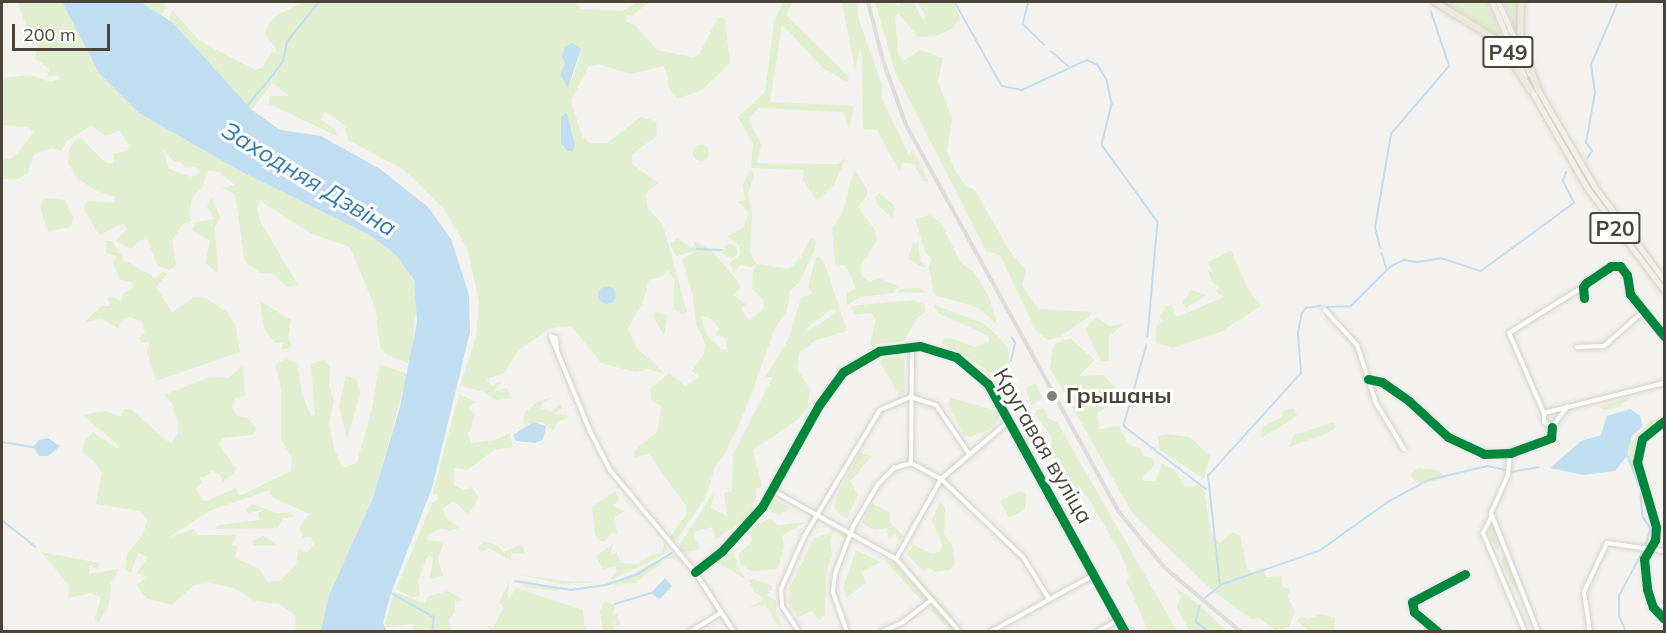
<!DOCTYPE html>
<html>
<head>
<meta charset="utf-8">
<style>
	body { margin:0 }
	#map { position:relative; width:1666px; height:633px; overflow:hidden; background:#f4f2ee; font-family:Mulish,sans-serif }
	div>[style] { position:absolute }
	[style*='--x'] { left:calc(var(--x)*1px); top:calc(var(--y)*1px); width:calc(var(--w)*1px); rotate:calc(var(--a)*1deg) }
	.green>* { inset:0; background:#e1eecf }
	.round { border-radius:50% }
	.water>* { inset:0; background:#c0ddf1 }
	.stream>* { height:1.5px; margin:-0.75px; padding:0 0.75px; transform-origin:0.75px; border-radius:0.75px; background:#c0ddf1 }
	.roads { filter:drop-shadow(0 0 2px #d2d0cb) drop-shadow(0 0 2px #d2d0cb) }
	.minor>* { height:4px; margin:-2px; padding:0 2px; transform-origin:2px; border-radius:2px; background:#fdfdfc }
	.major>* { height:5px; margin:-2.5px; padding:0 2.5px; transform-origin:2.5px; border-radius:2.5px; background:#f2efe6 }
	.highway>* { height:6px; margin:-3px; padding:0 3px; transform-origin:3px; border-radius:3px; background:#ede8db }
	.rail>* { height:4px; margin-top:-2px; transform-origin:0; background:repeating-linear-gradient(90deg,#fff 0 4.5px,#dbdbda 0 9px); box-sizing:border-box; border-block:2px solid #dbdbda }
	.cycleway>* { height:9px; margin:-4.5px; padding:0 4.5px; transform-origin:4.5px; border-radius:4.5px; background:#00873e }
	.dots>* { width:16px; height:16px; translate:-50% -50%; box-sizing:border-box; border:3px solid #fff; border-radius:50% }
	span { translate:-50% -50%; white-space:nowrap; text-align:center; line-height:1.15; -webkit-text-stroke:6px #fff; paint-order:stroke }
	.shield-label span { padding:2px 4px; background:#fff; border:2px solid; border-radius:4px; -webkit-text-stroke-width:0 }
	.shield-label { font-size:21px; color:#4b4439; font-weight:700 }
	.poi-label { font-size:22px; color:#4b4439; font-weight:700 }
	.left { translate:0 -50%; text-align:left }
	.street-label { font-size:22px; color:#4b4439 }
	.water-label { font-size:24px; color:#2e7ab2; font-style:italic }
	.frame { position:absolute; inset:0; border:3px solid #4b4439; pointer-events:none }
	.scale { position:absolute; left:12px; top:24px; width:98px; height:27px; box-sizing:border-box; border:3px solid #4b4439; border-top:0; padding-left:8px; font-size:18px; line-height:21px; white-space:nowrap; color:#4b4439; -webkit-text-stroke:4px #fff; paint-order:stroke }
</style>
</head>
<body>
<div id="map">
	<div class="green">
		<div style="clip-path:polygon(evenodd,18px 2px,62px 2px,99px 73px,139px 113px,244px 173px,370px 235px,396px 255px,407px 268px,418px 293px,410px 364px,387px 355px,380px 348px,376px 310px,350px 247px,312px 234px,260px 201px,257px 207px,260px 221px,298px 285px,287px 287px,273px 274px,261px 273px,245px 262px,235px 194px,222px 188px,235px 185px,219px 172px,207px 171px,203px 187px,193px 196px,189px 213px,192px 220px,183px 224px,172px 240px,176px 266px,169px 270px,158px 266px,147px 239px,139px 241px,131px 249px,116px 241px,127px 229px,124px 223px,99px 235px,83px 208px,87px 201px,114px 203px,115px 197px,96px 191px,76px 177px,68px 163px,69px 151px,73px 142px,81px 138px,106px 163px,114px 163px,114px 153px,127px 151px,129px 145px,119px 131px,105px 136px,92px 125px,67px 141px,61px 151px,52px 148px,33px 155px,28px 173px,18px 179px,2px 179px,2px 160px,13px 158px,34px 132px,28px 127px,2px 125px,2px 78px,30px 75px,51px 82px,61px 79px,57px 75px,47px 77px,49px 69px,35px 58px,40px 31px,26px 26px,18px 2px,162px 148px,174px 162px,182px 162px,185px 168px,196px 167px,200px 173px,190px 177px,169px 169px,162px 148px)"></div>
		<div style="clip-path:polygon(141px 2px,162px 2px,166px 8px,162px 15px)"></div>
		<div style="clip-path:polygon(evenodd,304px 2px,575px 2px,581px 9px,622px 11px,637px 2px,649px 2px,632px 16px,627px 15px,626px 22px,636px 26px,657px 50px,692px 57px,699px 55px,718px 17px,725px 19px,730px 63px,702px 90px,677px 99px,668px 86px,668px 76px,663px 66px,630px 74px,598px 64px,588px 67px,571px 101px,582px 136px,590px 143px,607px 143px,641px 117px,656px 121px,657px 136px,632px 154px,632px 164px,658px 183px,645px 194px,648px 208px,663px 225px,687px 312px,683px 315px,674px 309px,674px 279px,667px 270px,665px 275px,649px 280px,643px 302px,628px 328px,636px 347px,665px 374px,648px 369px,635px 372px,601px 363px,571px 326px,550px 328px,519px 350px,504px 373px,486px 379px,492px 386px,502px 381px,493px 392px,507px 388px,512px 398px,495px 400px,485px 392px,460px 386px,476px 336px,479px 301px,467px 248px,444px 209px,404px 170px,348px 140px,345px 126px,334px 117px,325px 112px,321px 120px,335px 129px,337px 136px,269px 104px,270px 96px,289px 96px,272px 82px,275px 58px,270px 86px,252px 110px,169px 19px,172px 10px,200px 41px,255px 70px,262px 68px,272px 52px,276px 53px,276px 48px,265px 35px,268px 25px,277px 15px,304px 2px,579px 57px,574px 74px,568px 87px,560px 74px,565px 64px,579px 57px,304px 2px,567px 113px,575px 144px,573px 152px,567px 151px,561px 143px,567px 113px)"></div>
		<div style="clip-path:polygon(783px 2px,793px 2px,786px 15px,849px 77px,847px 82px,823px 68px,782px 24px,770px 102px,854px 106px,849px 129px,843px 112px,759px 108px,748px 118px,761px 144px,757px 163px,838px 164px,846px 158px,834px 184px,817px 201px,803px 180px,804px 170px,751px 168px,753px 143px,738px 117px,765px 92px,774px 22px)"></div>
		<div style="clip-path:polygon(842px 2px,857px 2px,859px 20px,882px 85px,882px 99px,909px 155px,912px 148px,929px 182px,923px 181px,914px 164px,903px 163px,899px 170px,877px 130px,863px 129px,862px 56px,860px 48px,855px 70px)"></div>
		<div style="clip-path:polygon(875px 2px,893px 2px,898px 6px,902px 2px,914px 2px,923px 21px,926px 16px,917px 2px,953px 2px,960px 18px,953px 28px,934px 37px,918px 37px,899px 14px,895px 16px,898px 54px,903px 61px,920px 50px,943px 58px,938px 81px,952px 119px,947px 151px,956px 172px,965px 185px,975px 190px,1009px 250px,1026px 270px,1022px 285px,1038px 309px,1091px 312px,1090px 316px,1060px 337px,1048px 340px,1036px 331px,1000px 255px,987px 252px,895px 72px)"></div>
		<div style="clip-path:polygon(1441px 2px,1488px 2px,1503px 41px,1471px 18px)"></div>
		<div style="clip-path:polygon(1504px 2px,1520px 2px,1516px 33px)"></div>
		<div class="round" style="left:693px;top:145px;width:16px;height:16px"></div>
		<div style="clip-path:polygon(750px 170px,754px 173px,748px 194px,752px 211px,750px 253px,756px 264px,752px 267px,740px 265px,734px 274px,730px 263px,740px 255px,740px 246px,728px 236px,743px 228px,747px 217px,748px 211px,737px 201px,745px 200px,743px 184px)"></div>
		<div style="clip-path:polygon(854px 170px,867px 189px,867px 195px,858px 207px,875px 230px,877px 241px,860px 266px,862px 276px,870px 282px,878px 278px,898px 286px,893px 293px,860px 297px,847px 305px,846px 293px,856px 289px,846px 266px,835px 264px,832px 228px,842px 214px)"></div>
		<div style="clip-path:polygon(879px 193px,895px 206px,893px 219px,878px 205px,875px 197px)"></div>
		<div style="clip-path:polygon(44px 198px,65px 200px,73px 217px,71px 227px,48px 231px,40px 207px)"></div>
		<div style="clip-path:polygon(212px 198px,221px 219px,215px 227px,218px 273px,205px 263px,210px 241px,192px 230px,196px 222px,215px 219px,207px 206px)"></div>
		<div style="clip-path:polygon(930px 215px,941px 223px,961px 263px,974px 272px,989px 297px,997px 324px,977px 307px,934px 295px,929px 267px,932px 258px,925px 252px,915px 219px)"></div>
		<div style="clip-path:polygon(evenodd,811px 237px,816px 241px,814px 251px,799px 283px,790px 290px,787px 310px,775px 328px,745px 411px,725px 454px,715px 466px,706px 497px,674px 543px,670px 537px,686px 515px,686px 506px,649px 454px,635px 457px,634px 451px,658px 431px,661px 406px,651px 400px,650px 389px,669px 373px,685px 386px,693px 381px,698px 376px,692px 371px,704px 354px,705px 343px,696px 324px,693px 296px,682px 259px,698px 250px,676px 256px,670px 244px,677px 238px,690px 247px,694px 246px,694px 241px,712px 251px,738px 281px,740px 288px,733px 295px,746px 304px,741px 308px,749px 320px,764px 309px,763px 299px,752px 289px,753px 270px,757px 264px,789px 269px,801px 257px,811px 237px,701px 316px,710px 318px,719px 328px,716px 335px,725px 337px,727px 349px,722px 350px,706px 334px,701px 316px)"></div>
		<div style="clip-path:polygon(106px 241px,112px 241px,124px 260px,156px 278px,162px 272px,167px 274px,156px 287px,172px 312px,194px 297px,206px 298px,228px 313px,236px 326px,240px 352px,156px 381px,147px 352px,150px 341px,141px 343px,139px 338px,145px 332px,143px 323px,131px 317px,122px 319px,118px 328px,102px 319px,85px 322px,101px 306px,111px 306px,107px 299px,110px 296px,121px 301px,124px 293px,133px 288px,131px 282px,121px 280px,115px 268px,113px 262px,117px 256px,106px 253px)"></div>
		<div style="clip-path:polygon(918px 242px,921px 262px,927px 266px,923px 268px,908px 258px,913px 243px)"></div>
		<div class="round" style="left:723px;top:244px;width:14px;height:14px"></div>
		<div style="clip-path:polygon(1231px 250px,1247px 287px,1261px 306px,1220px 332px,1173px 348px,1156px 343px,1156px 326px,1164px 322px,1160px 317px,1166px 305px,1172px 306px,1177px 317px,1224px 297px,1216px 292px,1220px 287px,1212px 282px,1207px 269px,1213px 273px,1208px 262px)"></div>
		<div style="clip-path:polygon(evenodd,819px 257px,824px 262px,847px 331px,816px 340px,799px 353px,797px 369px,810px 389px,808px 407px,800px 418px,753px 450px,762px 486px,756px 489px,756px 501px,752px 504px,755px 512px,715px 540px,713px 527px,696px 531px,693px 535px,700px 549px,682px 552px,679px 546px,714px 491px,711px 508px,727px 516px,724px 493px,732px 491px,733px 455px,773px 377px,765px 377px,788px 340px,801px 298px,813px 293px,808px 288px,815px 259px,819px 257px,832px 309px,836px 310px,835px 314px,807px 332px,808px 327px,832px 309px)"></div>
		<div style="clip-path:polygon(919px 288px,928px 293px,897px 292px,901px 289px)"></div>
		<div style="clip-path:polygon(1191px 290px,1207px 295px,1186px 308px,1182px 302px)"></div>
		<div style="clip-path:polygon(912px 300px,924px 304px,925px 312px,916px 319px,904px 341px,870px 345px,876px 319px,871px 313px,854px 315px,851px 306px)"></div>
		<div style="clip-path:polygon(260px 301px,291px 320px,288px 339px,292px 345px,288px 348px,281px 350px,284px 342px,275px 343px,264px 328px)"></div>
		<div style="clip-path:polygon(934px 305px,983px 323px,998px 336px,1008px 349px,1012px 381px,1007px 391px,997px 386px,983px 367px,943px 344px,944px 338px,950px 338px,975px 347px,989px 342px,989px 336px,938px 313px)"></div>
		<div style="clip-path:polygon(655px 311px,667px 316px,664px 335px,653px 316px)"></div>
		<div style="clip-path:polygon(1096px 317px,1110px 326px,1123px 324px,1109px 337px,1109px 361px,1101px 361px,1085px 329px)"></div>
		<div style="clip-path:polygon(1070px 338px,1095px 360px,1079px 376px,1103px 375px,1121px 393px,1116px 402px,1097px 413px,1099px 429px,1119px 426px,1129px 445px,1140px 448px,1143px 456px,1153px 458px,1155px 464px,1142px 478px,1144px 481px,1155px 481px,1162px 464px,1175px 470px,1185px 487px,1197px 485px,1204px 490px,1210px 529px,1216px 540px,1220px 543px,1233px 532px,1240px 536px,1247px 569px,1253px 572px,1264px 567px,1266px 577px,1282px 576px,1282px 587px,1289px 589px,1288px 597px,1295px 611px,1289px 627px,1275px 630px,1259px 618px,1251px 619px,1211px 589px,1133px 514px,1050px 368px,1053px 345px)"></div>
		<div style="clip-path:polygon(885px 357px,904px 357px,905px 393px,899px 395px,880px 362px)"></div>
		<div style="clip-path:polygon(evenodd,287px 359px,297px 363px,302px 394px,311px 416px,315px 415px,311px 364px,324px 360px,330px 367px,329px 385px,334px 402px,329px 423px,334px 449px,343px 468px,357px 463px,373px 404px,379px 364px,408px 374px,373px 498px,329px 595px,321px 631px,296px 631px,295px 615px,279px 604px,255px 601px,234px 588px,211px 583px,194px 585px,172px 605px,146px 598px,137px 585px,146px 577px,137px 573px,148px 557px,138px 553px,131px 573px,125px 569px,127px 554px,143px 535px,147px 520px,140px 511px,96px 504px,102px 472px,93px 460px,82px 453px,85px 440px,93px 432px,118px 449px,117px 444px,83px 415px,105px 411px,121px 417px,124px 409px,130px 409px,171px 444px,178px 433px,178px 423px,172px 403px,164px 395px,210px 377px,228px 378px,243px 366px,245px 396px,235px 398px,232px 407px,237px 416px,247px 418px,257px 428px,252px 435px,222px 438px,219px 445px,236px 468px,234px 473px,223px 482px,220px 474px,211px 471px,204px 478px,199px 476px,202px 483px,196px 488px,202px 500px,207px 501px,236px 488px,239px 495px,244px 494px,291px 471px,292px 458px,281px 439px,281px 388px,275px 365px,287px 359px,269px 490px,273px 498px,310px 514px,299px 528px,303px 538px,310px 537px,315px 543px,306px 553px,298px 549px,296px 565px,280px 581px,268px 582px,258px 568px,235px 558px,237px 546px,231px 545px,238px 535px,198px 535px,193px 529px,168px 538px,209px 511px,269px 490px)"></div>
		<div style="clip-path:polygon(346px 376px,356px 379px,360px 393px,347px 439px,339px 406px)"></div>
		<div style="clip-path:polygon(1036px 383px,1042px 398px,1031px 406px,1026px 388px)"></div>
		<div style="clip-path:polygon(459px 394px,476px 402px,469px 406px,475px 416px,468px 434px,471px 443px,495px 440px,510px 433px,513px 447px,494px 450px,467px 470px,454px 468px,454px 485px,463px 490px,472px 487px,478px 496px,476px 503px,468px 515px,454px 501px,443px 508px,446px 517px,459px 528px,450px 531px,440px 528px,426px 537px,427px 540px,444px 542px,438px 558px,443px 576px,430px 579px,433px 558px,428px 555px,418px 580px,420px 596px,411px 597px,396px 589px,432px 503px,439px 498px,437px 493px,433px 495px,434px 489px)"></div>
		<div style="clip-path:polygon(554px 397px,542px 403px,540px 409px,552px 411px,560px 404px,562px 409px,552px 414px,567px 415px,568px 418px,557px 422px,554px 431px,542px 422px,523px 424px,525px 412px,539px 401px)"></div>
		<div style="clip-path:polygon(1631px 397px,1618px 407px,1605px 410px,1598px 407px)"></div>
		<div style="clip-path:polygon(951px 398px,998px 411px,999px 419px,989px 430px,970px 437px,963px 433px,947px 404px)"></div>
		<div style="clip-path:polygon(1015px 405px,1025px 410px,1042px 453px,1028px 444px)"></div>
		<div style="clip-path:polygon(1044px 408px,1048px 418px,1057px 422px,1177px 631px,1148px 631px,1127px 582px,1129px 576px,1121px 554px,1088px 497px,1068px 483px,1051px 452px,1052px 437px,1035px 415px,1036px 410px)"></div>
		<div style="clip-path:polygon(1294px 409px,1297px 415px,1291px 420px,1261px 438px,1263px 426px,1281px 418px,1284px 410px)"></div>
		<div style="clip-path:polygon(1651px 420px,1658px 421px,1658px 424px,1641px 438px,1636px 453px,1641px 485px,1628px 462px,1630px 443px)"></div>
		<div style="clip-path:polygon(1334px 422px,1336px 427px,1326px 434px,1289px 447px,1294px 435px)"></div>
		<div style="clip-path:polygon(1165px 434px,1190px 437px,1210px 456px,1204px 479px,1159px 449px,1158px 436px)"></div>
		<div style="clip-path:polygon(860px 453px,872px 456px,850px 481px,858px 495px,847px 519px,834px 509px,838px 493px)"></div>
		<div style="clip-path:polygon(1418px 468px,1439px 470px,1445px 478px,1419px 485px,1410px 475px)"></div>
		<div style="clip-path:polygon(615px 491px,619px 499px,613px 506px,625px 511px,615px 517px,617px 534px,612px 532px,605px 541px,600px 541px,595px 534px,592px 507px)"></div>
		<div style="clip-path:polygon(1020px 491px,1026px 494px,1025px 509px,1009px 518px,1000px 501px)"></div>
		<div style="clip-path:polygon(771px 497px,790px 508px,780px 515px,770px 511px,767px 505px)"></div>
		<div style="clip-path:polygon(940px 502px,945px 508px,944px 534px,952px 545px,955px 565px,950px 570px,935px 572px,929px 568px,923px 571px,907px 554px,914px 545px,932px 554px,941px 551px,942px 544px,932px 520px)"></div>
		<div style="clip-path:polygon(252px 504px,277px 513px,289px 512px,295px 517px,283px 518px,278px 528px,215px 529px,218px 525px,260px 520px,258px 514px,262px 510px,248px 513px,246px 509px)"></div>
		<div style="clip-path:polygon(872px 504px,890px 512px,890px 523px,903px 535px,900px 540px,895px 534px,889px 538px,887px 528px,874px 530px,862px 523px)"></div>
		<div style="clip-path:polygon(770px 519px,778px 525px,805px 522px,782px 536px,784px 547px,778px 569px,751px 571px,740px 564px,739px 554px,752px 542px,751px 527px)"></div>
		<div style="clip-path:polygon(831px 527px,848px 536px,846px 539px,834px 532px,830px 539px,832px 556px,826px 573px,825px 615px,819px 620px,812px 611px,798px 617px,788px 602px,790px 587px,814px 538px,832px 532px)"></div>
		<div style="clip-path:polygon(1493px 527px,1503px 544px,1497px 550px,1490px 539px,1489px 529px)"></div>
		<div style="clip-path:polygon(263px 536px,270px 539px,277px 546px,254px 545px,253px 541px)"></div>
		<div style="clip-path:polygon(482px 541px,497px 545px,503px 552px,522px 544px,525px 554px,512px 553px,510px 560px,489px 548px,481px 552px,477px 547px,482px 546px)"></div>
		<div style="clip-path:polygon(664px 543px,668px 549px,658px 558px,613px 579px,610px 579px,617px 571px,615px 566px,603px 569px,596px 556px,613px 544px,610px 556px,617px 552px,620px 563px,638px 564px,651px 555px,662px 553px)"></div>
		<div style="clip-path:polygon(856px 550px,881px 562px,862px 572px,866px 583px,846px 598px,843px 588px)"></div>
		<div style="clip-path:polygon(41px 552px,100px 563px,98px 569px,89px 565px,89px 574px,119px 569px,111px 583px,109px 605px,98px 623px,95px 619px,101px 597px,91px 593px,68px 598px,69px 585px)"></div>
		<div style="clip-path:polygon(733px 552px,740px 571px,746px 579px,716px 562px,720px 558px,727px 562px,725px 556px)"></div>
		<div style="clip-path:polygon(671px 553px,676px 558px,667px 559px,635px 583px,612px 585px)"></div>
		<div style="clip-path:polygon(899px 556px,953px 617px,952px 618px,944px 613px)"></div>
		<div style="clip-path:polygon(1503px 557px,1508px 560px,1518px 586px,1515px 589px,1501px 562px)"></div>
		<div style="clip-path:polygon(890px 559px,927px 598px,925px 604px,887px 563px)"></div>
		<div style="clip-path:polygon(520px 575px,567px 581px,597px 582px,561px 584px)"></div>
		<div style="clip-path:polygon(754px 579px,773px 586px,767px 595px,776px 601px,776px 612px,783px 626px,779px 627px,766px 605px,749px 607px,765px 599px,754px 592px,749px 580px)"></div>
		<div style="clip-path:polygon(509px 581px,508px 600px,516px 588px,583px 610px,585px 631px,489px 631px,488px 625px,493px 628px,504px 607px,499px 603px)"></div>
		<div style="clip-path:polygon(517px 581px,518px 580px,561px 588px,557px 591px,526px 587px)"></div>
		<div style="clip-path:polygon(1174px 587px,1189px 596px,1227px 631px,1189px 631px,1177px 607px,1181px 596px)"></div>
		<div style="clip-path:polygon(448px 591px,464px 600px,455px 601px,455px 612px,449px 619px,451px 631px,412px 631px,414px 624px,387px 627px,385px 623px,394px 592px,424px 603px,429px 596px)"></div>
		<div style="clip-path:polygon(604px 602px,615px 604px,613px 616px,617px 614px,621px 625px,615px 626px,613px 617px,614px 631px,603px 631px,600px 611px)"></div>
		<div style="clip-path:polygon(934px 606px,957px 631px,950px 631px,931px 610px)"></div>
		<div style="clip-path:polygon(1321px 614px,1335px 618px,1334px 631px,1310px 631px,1297px 621px,1301px 616px,1308px 619px)"></div>
	</div>
	<div class="water">
		<div style="clip-path:polygon(62px 2px,141px 2px,173px 23px,252px 110px,280px 130px,321px 136px,380px 169px,428px 207px,451px 239px,469px 295px,470px 332px,432px 488px,391px 593px,383px 623px,387px 631px,321px 631px,329px 595px,373px 498px,400px 407px,417px 321px,414px 280px,396px 255px,370px 235px,244px 173px,139px 113px,99px 73px)"></div>
		<div style="clip-path:polygon(572px 43px,581px 48px,568px 88px,560px 74px,565px 64px,562px 56px,565px 47px)"></div>
		<div style="clip-path:polygon(567px 113px,575px 145px,573px 152px,567px 151px,561px 143px,561px 116px)"></div>
		<div class="round" style="left:598px;top:286px;width:18px;height:18px"></div>
		<div style="clip-path:polygon(1630px 409px,1640px 416px,1643px 426px,1632px 436px,1627px 456px,1615px 471px,1584px 475px,1550px 468px,1581px 441px,1601px 435px,1607px 416px)"></div>
		<div style="clip-path:polygon(533px 422px,546px 426px,543px 440px,535px 443px,516px 441px,513px 435px)"></div>
		<div style="clip-path:polygon(48px 438px,60px 446px,48px 456px,39px 456px,33px 447px,39px 440px)"></div>
		<div style="clip-path:polygon(665px 578px,672px 586px,660px 599px,651px 593px)"></div>
	</div>
	<div class="stream">
		<div style="--x:955;--y:2;--w:96;--a:60.8"></div>
		<div style="--x:1002;--y:86;--w:20;--a:11"></div>
		<div style="--x:1022;--y:90;--w:72;--a:-24.8"></div>
		<div style="--x:1087;--y:60;--w:12;--a:24"></div>
		<div style="--x:1098;--y:65;--w:17;--a:59"></div>
		<div style="--x:1107;--y:80;--w:25;--a:78"></div>
		<div style="--x:1112;--y:104;--w:42;--a:103.7"></div>
		<div style="--x:1102;--y:145;--w:95;--a:54"></div>
		<div style="--x:1158;--y:222;--w:115;--a:95"></div>
		<div style="--x:1029;--y:2;--w:23;--a:105"></div>
		<div style="--x:1023;--y:24;--w:30;--a:44"></div>
		<div style="--x:1051;--y:51;--w:23;--a:41"></div>
		<div style="--x:247;--y:106;--w:40;--a:-50"></div>
		<div style="--x:273;--y:75;--w:17;--a:-54"></div>
		<div style="--x:283;--y:61;--w:19;--a:-78"></div>
		<div style="--x:287;--y:42;--w:51;--a:-51.3"></div>
		<div style="--x:1587;--y:159;--w:9;--a:-58"></div>
		<div style="--x:1592;--y:151;--w:10;--a:-127"></div>
		<div style="--x:1586;--y:143;--w:51;--a:-79.8"></div>
		<div style="--x:1595;--y:93;--w:28;--a:-98"></div>
		<div style="--x:1591;--y:65;--w:69;--a:-66.8"></div>
		<div style="--x:1380;--y:248;--w:21;--a:-104"></div>
		<div style="--x:1375;--y:228;--w:95;--a:-80.3"></div>
		<div style="--x:1391;--y:134;--w:89;--a:-49.5"></div>
		<div style="--x:1449;--y:66;--w:57;--a:-108.4"></div>
		<div style="--x:697;--y:249;--w:25;--a:2"></div>
		<div style="--x:1382;--y:253;--w:17;--a:73"></div>
		<div style="--x:1327;--y:307;--w:24;--a:-2"></div>
		<div style="--x:1351;--y:306;--w:55;--a:-45"></div>
		<div style="--x:1390;--y:267;--w:16;--a:-27"></div>
		<div style="--x:1404;--y:260;--w:13;--a:9"></div>
		<div style="--x:1417;--y:262;--w:24;--a:-9"></div>
		<div style="--x:1441;--y:258;--w:42;--a:18"></div>
		<div style="--x:1481;--y:271;--w:115;--a:-36.2"></div>
		<div style="--x:1574;--y:203;--w:25;--a:-117"></div>
		<div style="--x:1563;--y:181;--w:9;--a:-72"></div>
		<div style="--x:1147;--y:345;--w:84;--a:105.9"></div>
		<div style="--x:1124;--y:426;--w:103;--a:37.5"></div>
		<div style="--x:1011;--y:361;--w:18;--a:-77"></div>
		<div style="--x:1015;--y:343;--w:6;--a:-121"></div>
		<div style="--x:2;--y:442;--w:31;--a:9"></div>
		<div style="--x:1627;--y:453;--w:34;--a:69"></div>
		<div style="--x:1511;--y:472;--w:28;--a:-10"></div>
		<div style="--x:1641;--y:495;--w:22;--a:85"></div>
		<div style="--x:1643;--y:517;--w:14;--a:56"></div>
		<div style="--x:1651;--y:529;--w:17;--a:107"></div>
		<div style="--x:2;--y:520;--w:43;--a:38.5"></div>
		<div style="--x:515;--y:581;--w:57;--a:9.1"></div>
		<div style="--x:571;--y:590;--w:35;--a:-8"></div>
		<div style="--x:606;--y:585;--w:34;--a:-19"></div>
		<div style="--x:638;--y:574;--w:39;--a:-32"></div>
		<div style="--x:1220;--y:585;--w:105;--a:-19"></div>
		<div style="--x:1319;--y:551;--w:85;--a:-35.4"></div>
		<div style="--x:1388;--y:502;--w:46;--a:-28.8"></div>
		<div style="--x:1428;--y:480;--w:62;--a:-13.1"></div>
		<div style="--x:1488;--y:466;--w:18;--a:13"></div>
		<div style="--x:391;--y:593;--w:49;--a:29.2"></div>
		<div style="--x:434;--y:617;--w:15;--a:94"></div>
		<div style="--x:1205;--y:598;--w:19;--a:-39"></div>
		<div style="--x:1220;--y:586;--w:111;--a:-96.2"></div>
		<div style="--x:1208;--y:476;--w:139;--a:-47.9"></div>
		<div style="--x:1301;--y:373;--w:40;--a:-94.3"></div>
		<div style="--x:1298;--y:333;--w:20;--a:-79"></div>
		<div style="--x:1302;--y:313;--w:6;--a:-51"></div>
		<div style="--x:1306;--y:308;--w:15;--a:-8"></div>
		<div style="--x:615;--y:604;--w:38;--a:-17"></div>
		<div style="--x:1200;--y:606;--w:16;--a:104"></div>
		<div style="--x:1196;--y:622;--w:17;--a:36"></div>
		<div style="--x:1626;--y:632;--w:17;--a:-114"></div>
		<div style="--x:1619;--y:616;--w:20;--a:-90"></div>
		<div style="--x:1619;--y:596;--w:51;--a:-61.9"></div>
	</div>
	<div class="roads">
		<div class="minor">
			<div style="--x:1584;--y:298;--w:11;--a:-95"></div>
			<div style="--x:1583;--y:287;--w:5;--a:-53"></div>
			<div style="--x:1586;--y:283;--w:30;--a:-34"></div>
			<div style="--x:1611;--y:266;--w:9;--a:0"></div>
			<div style="--x:1620;--y:266;--w:11;--a:52"></div>
			<div style="--x:1627;--y:275;--w:19;--a:81"></div>
			<div style="--x:1630;--y:294;--w:54;--a:51"></div>
			<div style="--x:1325;--y:310;--w:47;--a:47.6"></div>
			<div style="--x:1357;--y:345;--w:61;--a:71.9"></div>
			<div style="--x:1376;--y:403;--w:54;--a:58.7"></div>
			<div style="--x:1577;--y:347;--w:27;--a:-2"></div>
			<div style="--x:1604;--y:346;--w:53;--a:-41.2"></div>
			<div style="--x:557;--y:351;--w:16;--a:-112"></div>
			<div style="--x:551;--y:336;--w:5;--a:22"></div>
			<div style="--x:556;--y:338;--w:13;--a:86"></div>
			<div style="--x:557;--y:351;--w:87;--a:67.6"></div>
			<div style="--x:590;--y:431;--w:44;--a:62.9"></div>
			<div style="--x:610;--y:470;--w:133;--a:50.2"></div>
			<div style="--x:695;--y:572;--w:72;--a:57"></div>
			<div style="--x:1368;--y:379;--w:14;--a:12"></div>
			<div style="--x:1382;--y:382;--w:33;--a:35"></div>
			<div style="--x:1409;--y:401;--w:53;--a:42.7"></div>
			<div style="--x:1448;--y:437;--w:40;--a:25"></div>
			<div style="--x:1484;--y:454;--w:26;--a:-2"></div>
			<div style="--x:1510;--y:453;--w:44;--a:-20.1"></div>
			<div style="--x:1551;--y:438;--w:11;--a:-85"></div>
			<div style="--x:1544;--y:413;--w:124;--a:-14"></div>
			<div style="--x:1664;--y:421;--w:28;--a:141"></div>
			<div style="--x:1642;--y:439;--w:24;--a:102"></div>
			<div style="--x:1637;--y:462;--w:68;--a:73.7"></div>
			<div style="--x:1656;--y:527;--w:13;--a:94"></div>
			<div style="--x:1655;--y:540;--w:22;--a:120"></div>
			<div style="--x:1644;--y:559;--w:30;--a:84"></div>
			<div style="--x:1647;--y:589;--w:19;--a:72"></div>
			<div style="--x:1653;--y:607;--w:16;--a:47"></div>
			<div style="--x:1552;--y:427;--w:9;--a:-148"></div>
			<div style="--x:1544;--y:422;--w:9;--a:-90"></div>
			<div style="--x:1544;--y:413;--w:87;--a:-113.6"></div>
			<div style="--x:1509;--y:333;--w:87;--a:-31.9"></div>
			<div style="--x:1552;--y:427;--w:26;--a:-53"></div>
			<div style="--x:1510;--y:453;--w:22;--a:95"></div>
			<div style="--x:1508;--y:475;--w:42;--a:114.1"></div>
			<div style="--x:1491;--y:513;--w:128;--a:68.4"></div>
			<div style="--x:911;--y:463;--w:117;--a:-89.5"></div>
			<div style="--x:772;--y:490;--w:142;--a:29.1"></div>
			<div style="--x:896;--y:559;--w:97;--a:48.8"></div>
			<div style="--x:1492;--y:516;--w:19;--a:118"></div>
			<div style="--x:1483;--y:533;--w:108;--a:67"></div>
			<div style="--x:896;--y:559;--w:92;--a:-60.6"></div>
			<div style="--x:941;--y:479;--w:89;--a:-40.5"></div>
			<div style="--x:695;--y:572;--w:33;--a:-38"></div>
			<div style="--x:721;--y:552;--w:61;--a:-47.7"></div>
			<div style="--x:762;--y:507;--w:117;--a:-60.8"></div>
			<div style="--x:819;--y:405;--w:41;--a:-54"></div>
			<div style="--x:843;--y:372;--w:42;--a:-30.3"></div>
			<div style="--x:879;--y:351;--w:41;--a:-7"></div>
			<div style="--x:920;--y:346;--w:38;--a:17"></div>
			<div style="--x:956;--y:357;--w:42;--a:40.2"></div>
			<div style="--x:988;--y:384;--w:283;--a:61.1"></div>
			<div style="--x:690;--y:632;--w:36;--a:-32"></div>
			<div style="--x:799;--y:632;--w:31;--a:-123"></div>
			<div style="--x:782;--y:606;--w:17;--a:-93"></div>
			<div style="--x:781;--y:589;--w:57;--a:-66.1"></div>
			<div style="--x:804;--y:537;--w:148;--a:-59.1"></div>
			<div style="--x:880;--y:410;--w:34;--a:-23"></div>
			<div style="--x:911;--y:397;--w:26;--a:18"></div>
			<div style="--x:936;--y:405;--w:59;--a:56"></div>
			<div style="--x:847;--y:632;--w:42;--a:-109.3"></div>
			<div style="--x:833;--y:592;--w:18;--a:-84"></div>
			<div style="--x:835;--y:574;--w:50;--a:-69"></div>
			<div style="--x:853;--y:527;--w:50;--a:-59.8"></div>
			<div style="--x:878;--y:484;--w:23;--a:-45"></div>
			<div style="--x:894;--y:468;--w:18;--a:-16"></div>
			<div style="--x:911;--y:463;--w:34;--a:28"></div>
			<div style="--x:941;--y:479;--w:113;--a:43.6"></div>
			<div style="--x:1023;--y:557;--w:49;--a:58.2"></div>
			<div style="--x:881;--y:632;--w:24;--a:-24"></div>
			<div style="--x:903;--y:622;--w:36;--a:-38"></div>
			<div style="--x:990;--y:632;--w:119;--a:-28.7"></div>
			<div style="--x:1097;--y:632;--w:25;--a:-29"></div>
			<div style="--x:1438;--y:632;--w:31;--a:-140"></div>
			<div style="--x:1414;--y:612;--w:10;--a:-101"></div>
			<div style="--x:1412;--y:602;--w:60;--a:-27.8"></div>
			<div style="--x:1590;--y:632;--w:40;--a:-98.5"></div>
			<div style="--x:1584;--y:592;--w:54;--a:-64.9"></div>
			<div style="--x:1607;--y:543;--w:58;--a:8"></div>
		</div>
		<div class="major">
			<div style="--x:1492;--y:2;--w:81;--a:66.6"></div>
			<div style="--x:1498;--y:2;--w:79;--a:66"></div>
			<div style="--x:1529;--y:87;--w:116;--a:60.1"></div>
			<div style="--x:1587;--y:188;--w:128;--a:53"></div>
			<div style="--x:1538;--y:90;--w:111;--a:59.7"></div>
			<div style="--x:1594;--y:186;--w:117;--a:53.3"></div>
		</div>
		<div class="highway">
			<div style="--x:1435;--y:2;--w:75;--a:31.4"></div>
			<div style="--x:1499;--y:41;--w:59;--a:57.4"></div>
			<div style="--x:1521;--y:2;--w:39;--a:91"></div>
			<div style="--x:1520;--y:41;--w:54;--a:69.6"></div>
		</div>
	</div>
	<div class="rail">
		<div style="--x:868;--y:2;--w:61;--a:75.7"></div>
		<div style="--x:883;--y:61;--w:68;--a:70.2"></div>
		<div style="--x:906;--y:125;--w:442;--a:61.2"></div>
		<div style="--x:1119;--y:512;--w:72;--a:50.6"></div>
		<div style="--x:1165;--y:568;--w:99;--a:40.1"></div>
	</div>
	<div class="cycleway">
		<div style="--x:1584;--y:298;--w:11;--a:-95"></div>
		<div style="--x:1583;--y:287;--w:5;--a:-53"></div>
		<div style="--x:1586;--y:283;--w:30;--a:-34"></div>
		<div style="--x:1611;--y:266;--w:9;--a:0"></div>
		<div style="--x:1620;--y:266;--w:11;--a:52"></div>
		<div style="--x:1627;--y:275;--w:19;--a:81"></div>
		<div style="--x:1630;--y:294;--w:54;--a:51"></div>
		<div style="--x:1368;--y:379;--w:14;--a:12"></div>
		<div style="--x:1382;--y:382;--w:33;--a:35"></div>
		<div style="--x:1409;--y:401;--w:53;--a:42.7"></div>
		<div style="--x:1448;--y:437;--w:40;--a:25"></div>
		<div style="--x:1484;--y:454;--w:26;--a:-2"></div>
		<div style="--x:1510;--y:453;--w:44;--a:-20.1"></div>
		<div style="--x:1551;--y:438;--w:11;--a:-85"></div>
		<div style="--x:1664;--y:421;--w:28;--a:141"></div>
		<div style="--x:1642;--y:439;--w:24;--a:102"></div>
		<div style="--x:1637;--y:462;--w:68;--a:73.7"></div>
		<div style="--x:1656;--y:527;--w:13;--a:94"></div>
		<div style="--x:1655;--y:540;--w:22;--a:120"></div>
		<div style="--x:1644;--y:559;--w:30;--a:84"></div>
		<div style="--x:1647;--y:589;--w:19;--a:72"></div>
		<div style="--x:1653;--y:607;--w:16;--a:47"></div>
		<div style="--x:695;--y:572;--w:33;--a:-38"></div>
		<div style="--x:721;--y:552;--w:61;--a:-47.7"></div>
		<div style="--x:762;--y:507;--w:117;--a:-60.8"></div>
		<div style="--x:819;--y:405;--w:41;--a:-54"></div>
		<div style="--x:843;--y:372;--w:42;--a:-30.3"></div>
		<div style="--x:879;--y:351;--w:41;--a:-7"></div>
		<div style="--x:920;--y:346;--w:38;--a:17"></div>
		<div style="--x:956;--y:357;--w:42;--a:40.2"></div>
		<div style="--x:988;--y:384;--w:283;--a:61.1"></div>
		<div style="--x:1438;--y:632;--w:31;--a:-140"></div>
		<div style="--x:1414;--y:612;--w:10;--a:-101"></div>
		<div style="--x:1412;--y:602;--w:60;--a:-27.8"></div>
	</div>
	<div class="dots">
		<div style="left:1052px;top:396px;background:#868178"></div>
	</div>
	<div class="shield-label">
		<span style="left:1508px;top:52px">Р49</span>
		<span style="left:1615px;top:228px">Р20</span>
	</div>
	<div class="poi-label">
		<span class="left" style="left:1066px;top:396px">Грышаны</span>
	</div>
	<div class="street-label">
		<span style="left:1043px;top:446px;rotate:60deg">Кругавая вуліца</span>
	</div>
	<div class="water-label">
		<span style="left:309px;top:179px;rotate:31deg">Заходняя Дзвіна</span>
	</div>
	<div class="frame"></div>
	<div class="scale">200 m</div>
</div>
</body>
</html>
